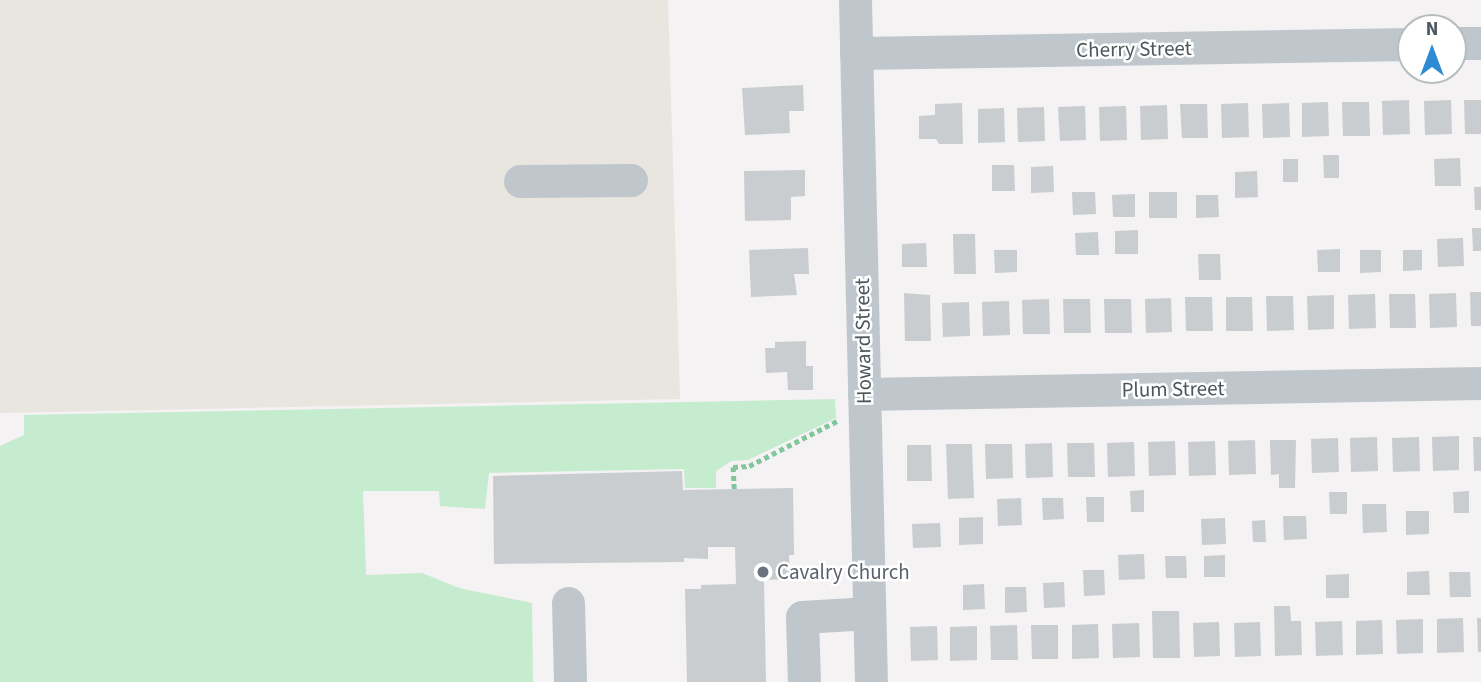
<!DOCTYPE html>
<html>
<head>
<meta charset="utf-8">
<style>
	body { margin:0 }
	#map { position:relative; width:1481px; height:682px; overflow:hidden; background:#f4f2f2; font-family:"Source Sans 3",sans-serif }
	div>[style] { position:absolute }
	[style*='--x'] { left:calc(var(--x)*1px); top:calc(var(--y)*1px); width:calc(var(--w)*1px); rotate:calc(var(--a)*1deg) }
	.commercial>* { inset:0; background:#e9e6e0 }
	.green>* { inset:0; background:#c5eccf }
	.building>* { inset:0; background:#c9cdd0 }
	.path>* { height:4.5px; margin-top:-2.25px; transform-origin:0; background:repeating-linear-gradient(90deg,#81c79b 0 5px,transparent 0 8.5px) }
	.minor>* { height:33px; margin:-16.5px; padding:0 16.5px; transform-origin:16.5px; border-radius:16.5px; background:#bfc7cc }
	.dots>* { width:19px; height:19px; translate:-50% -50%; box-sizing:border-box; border:4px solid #fff; border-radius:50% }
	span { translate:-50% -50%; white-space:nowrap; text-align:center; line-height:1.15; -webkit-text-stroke:5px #fff; paint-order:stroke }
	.street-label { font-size:21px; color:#4b575d }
	.worship-label { font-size:21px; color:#5b616d }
	.left { translate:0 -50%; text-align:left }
	.north { position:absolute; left:1397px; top:14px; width:70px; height:70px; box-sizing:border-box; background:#fff; border:2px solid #b7bcbe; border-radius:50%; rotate:0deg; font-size:19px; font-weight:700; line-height:28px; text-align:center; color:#4b575d }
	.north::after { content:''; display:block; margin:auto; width:24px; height:32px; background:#2c8bd3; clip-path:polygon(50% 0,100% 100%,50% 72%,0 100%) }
</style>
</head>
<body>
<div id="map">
	<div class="commercial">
		<div style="clip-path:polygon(0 0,668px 0,680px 399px,0 413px)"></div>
	</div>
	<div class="green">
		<div style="clip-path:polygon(835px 399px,836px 418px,748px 460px,731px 461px,716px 471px,716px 488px,685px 488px,684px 469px,489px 473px,485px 509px,440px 506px,439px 491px,363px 491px,366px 575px,422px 573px,459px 588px,532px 603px,533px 682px,0 682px,0 446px,24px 435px,24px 415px)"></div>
	</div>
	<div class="building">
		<div style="clip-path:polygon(803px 85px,804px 111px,789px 111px,790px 133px,745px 135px,742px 88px)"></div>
		<div style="clip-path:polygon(1409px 100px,1410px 134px,1383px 135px,1382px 101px)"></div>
		<div style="clip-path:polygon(1451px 100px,1452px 134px,1425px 135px,1424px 101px)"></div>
		<div style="clip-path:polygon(1464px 100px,1481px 100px,1481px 134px,1465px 134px)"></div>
		<div style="clip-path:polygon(1328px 102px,1329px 136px,1302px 137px,1302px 103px)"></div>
		<div style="clip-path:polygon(1342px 102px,1369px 102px,1370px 136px,1343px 136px)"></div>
		<div style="clip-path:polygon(962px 103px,963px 144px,939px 144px,936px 139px,919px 139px,919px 116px,935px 115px,935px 104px)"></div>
		<div style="clip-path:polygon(1248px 103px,1249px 137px,1222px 138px,1221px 104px)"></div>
		<div style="clip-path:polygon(1289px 103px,1290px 137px,1263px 138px,1262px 104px)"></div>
		<div style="clip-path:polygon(1180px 104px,1207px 104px,1208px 138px,1182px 138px)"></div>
		<div style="clip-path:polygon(1167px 105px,1168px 139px,1141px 140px,1140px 106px)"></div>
		<div style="clip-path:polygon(1085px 106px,1086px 140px,1060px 141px,1058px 107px)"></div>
		<div style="clip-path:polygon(1126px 106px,1127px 140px,1100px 141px,1099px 107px)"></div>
		<div style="clip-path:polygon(1044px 107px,1045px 141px,1018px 142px,1017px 108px)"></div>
		<div style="clip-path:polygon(1004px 108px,1005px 142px,978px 143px,978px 109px)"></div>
		<div style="clip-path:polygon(1323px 155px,1339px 155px,1339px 178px,1324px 178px)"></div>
		<div style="clip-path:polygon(1460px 158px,1461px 186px,1435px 186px,1434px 159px)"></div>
		<div style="clip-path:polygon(1283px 159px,1298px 159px,1298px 182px,1283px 182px)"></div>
		<div style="clip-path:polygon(992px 165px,1014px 165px,1015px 191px,992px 191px)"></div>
		<div style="clip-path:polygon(1053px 166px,1054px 192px,1031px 193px,1031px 167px)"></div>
		<div style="clip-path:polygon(805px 170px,805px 196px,791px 197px,791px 220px,745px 221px,744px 171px)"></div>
		<div style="clip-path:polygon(1257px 171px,1258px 197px,1235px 198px,1235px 172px)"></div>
		<div style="clip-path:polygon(1474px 187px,1481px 187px,1481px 210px,1475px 210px)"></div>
		<div style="clip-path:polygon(1072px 192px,1095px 192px,1096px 214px,1073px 215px)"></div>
		<div style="clip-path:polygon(1149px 192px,1177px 192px,1177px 218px,1149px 218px)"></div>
		<div style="clip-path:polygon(1135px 194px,1135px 217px,1113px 217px,1112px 195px)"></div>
		<div style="clip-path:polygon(1196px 195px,1218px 195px,1219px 217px,1196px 218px)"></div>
		<div style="clip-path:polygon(1472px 228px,1481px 228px,1481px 251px,1473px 251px)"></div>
		<div style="clip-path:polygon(1138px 230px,1138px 254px,1115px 254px,1115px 231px)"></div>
		<div style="clip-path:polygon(1098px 232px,1099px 255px,1076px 255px,1075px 233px)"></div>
		<div style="clip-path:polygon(953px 234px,975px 234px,976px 274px,954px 274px)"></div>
		<div style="clip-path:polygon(1463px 238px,1464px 266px,1438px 267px,1437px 239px)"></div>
		<div style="clip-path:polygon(926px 243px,927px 267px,902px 267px,902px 244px)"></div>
		<div style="clip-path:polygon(808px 248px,809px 274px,794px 274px,797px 295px,751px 297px,749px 250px)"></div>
		<div style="clip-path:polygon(1340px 249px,1340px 272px,1318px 272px,1317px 250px)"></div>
		<div style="clip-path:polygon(994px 250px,1017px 250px,1017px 272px,995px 273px)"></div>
		<div style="clip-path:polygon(1360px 250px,1381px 250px,1381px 272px,1360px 273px)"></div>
		<div style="clip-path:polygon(1403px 250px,1422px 250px,1422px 270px,1403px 271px)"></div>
		<div style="clip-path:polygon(1198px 254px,1220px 254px,1221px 280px,1199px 280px)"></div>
		<div style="clip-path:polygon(1470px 292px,1481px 292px,1481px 326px,1471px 326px)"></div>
		<div style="clip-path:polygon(904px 293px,930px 295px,931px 341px,905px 341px)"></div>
		<div style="clip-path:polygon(1456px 293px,1457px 327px,1430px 328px,1429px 294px)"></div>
		<div style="clip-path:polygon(1375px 294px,1376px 328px,1349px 329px,1348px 295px)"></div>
		<div style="clip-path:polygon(1389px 294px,1415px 294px,1416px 328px,1390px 328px)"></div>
		<div style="clip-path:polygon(1334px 295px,1334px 329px,1308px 330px,1307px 296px)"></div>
		<div style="clip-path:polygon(1266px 296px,1293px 296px,1294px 330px,1267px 331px)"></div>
		<div style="clip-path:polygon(1185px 297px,1212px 297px,1213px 331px,1186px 331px)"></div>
		<div style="clip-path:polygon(1226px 297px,1252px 297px,1253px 331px,1226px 331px)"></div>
		<div style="clip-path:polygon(1171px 298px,1172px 332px,1146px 333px,1145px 299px)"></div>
		<div style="clip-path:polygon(1049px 299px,1050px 334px,1023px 334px,1022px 300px)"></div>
		<div style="clip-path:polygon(1063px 299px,1090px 299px,1091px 333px,1064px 333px)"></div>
		<div style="clip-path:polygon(1104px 299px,1131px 299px,1132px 333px,1105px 333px)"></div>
		<div style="clip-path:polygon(1009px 301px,1010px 335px,983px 336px,982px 302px)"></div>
		<div style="clip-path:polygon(969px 302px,970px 336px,943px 337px,942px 303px)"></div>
		<div style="clip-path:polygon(806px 341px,806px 366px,813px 366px,813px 390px,788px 390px,787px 372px,766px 373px,765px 348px,775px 348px,775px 342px)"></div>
		<div style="clip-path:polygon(1459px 436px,1459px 470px,1433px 471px,1432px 437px)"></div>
		<div style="clip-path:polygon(1377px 437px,1378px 471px,1351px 472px,1350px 438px)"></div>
		<div style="clip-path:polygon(1419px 437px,1420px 471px,1393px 472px,1392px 438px)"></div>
		<div style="clip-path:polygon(1473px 437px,1481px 437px,1481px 471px,1474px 471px)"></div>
		<div style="clip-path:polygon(1338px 438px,1339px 472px,1312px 473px,1311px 439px)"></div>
		<div style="clip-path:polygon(1255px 440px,1256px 474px,1229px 475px,1228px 441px)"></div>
		<div style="clip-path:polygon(1270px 440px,1296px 440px,1295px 488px,1279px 488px,1279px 474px,1271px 475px)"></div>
		<div style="clip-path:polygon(1175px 441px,1176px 475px,1149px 476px,1148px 442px)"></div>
		<div style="clip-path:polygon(1215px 441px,1216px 475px,1189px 476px,1188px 442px)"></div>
		<div style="clip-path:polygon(1134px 442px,1135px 476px,1108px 477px,1107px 443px)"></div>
		<div style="clip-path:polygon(1052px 443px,1053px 477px,1026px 478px,1025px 444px)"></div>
		<div style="clip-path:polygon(1067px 443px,1094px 443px,1095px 477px,1068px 477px)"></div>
		<div style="clip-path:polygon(946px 444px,972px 444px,974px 498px,948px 499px)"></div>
		<div style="clip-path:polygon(985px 444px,1012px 444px,1013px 478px,986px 479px)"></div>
		<div style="clip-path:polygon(907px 445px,931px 445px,932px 481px,907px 481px)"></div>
		<div style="clip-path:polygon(682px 471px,683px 490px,793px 488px,794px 555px,789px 555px,790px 579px,764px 580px,766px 682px,687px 682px,685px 589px,701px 589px,701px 585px,736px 584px,735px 547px,708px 547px,708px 559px,684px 558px,684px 562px,494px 564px,493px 476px)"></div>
		<div style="clip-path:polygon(1144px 490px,1144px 512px,1131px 512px,1130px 491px)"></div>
		<div style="clip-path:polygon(1469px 491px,1469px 513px,1454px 513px,1453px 492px)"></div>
		<div style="clip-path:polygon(1329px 492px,1347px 492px,1347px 514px,1330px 514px)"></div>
		<div style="clip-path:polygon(1086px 497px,1104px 497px,1104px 522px,1087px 522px)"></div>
		<div style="clip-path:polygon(1021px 498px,1022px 525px,998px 526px,997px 499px)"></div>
		<div style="clip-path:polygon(1042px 498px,1063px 498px,1064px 519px,1043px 520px)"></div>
		<div style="clip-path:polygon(1362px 504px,1386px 504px,1387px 532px,1363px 533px)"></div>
		<div style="clip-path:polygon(1406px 511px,1429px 511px,1429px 534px,1406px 535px)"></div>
		<div style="clip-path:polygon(1283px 516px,1306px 516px,1307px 539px,1284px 540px)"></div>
		<div style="clip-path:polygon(983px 517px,983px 544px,959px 545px,959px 518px)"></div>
		<div style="clip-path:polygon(1225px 518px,1226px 544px,1202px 545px,1201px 519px)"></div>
		<div style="clip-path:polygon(1265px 520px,1266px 542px,1253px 542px,1252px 521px)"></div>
		<div style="clip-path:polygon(940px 523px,941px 547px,913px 548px,912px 524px)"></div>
		<div style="clip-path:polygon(1144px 554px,1145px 579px,1119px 580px,1118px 555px)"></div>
		<div style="clip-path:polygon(1225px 555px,1225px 577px,1204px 577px,1204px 556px)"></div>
		<div style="clip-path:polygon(1165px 556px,1186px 556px,1187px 578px,1166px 578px)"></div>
		<div style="clip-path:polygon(1083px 570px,1104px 570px,1105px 595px,1084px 596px)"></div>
		<div style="clip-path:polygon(1429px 571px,1430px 595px,1407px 595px,1407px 572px)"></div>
		<div style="clip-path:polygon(1449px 572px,1470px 572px,1471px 597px,1450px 597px)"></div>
		<div style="clip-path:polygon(1349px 574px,1349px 598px,1326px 598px,1326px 575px)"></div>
		<div style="clip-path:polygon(1064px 582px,1065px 607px,1044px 608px,1043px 583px)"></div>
		<div style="clip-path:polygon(984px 584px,985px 609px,963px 610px,963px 585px)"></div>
		<div style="clip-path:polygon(1005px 587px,1026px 587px,1027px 612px,1005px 613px)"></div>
		<div style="clip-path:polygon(1274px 606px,1290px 606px,1291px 621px,1301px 621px,1302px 655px,1275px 656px)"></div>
		<div style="clip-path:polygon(1152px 611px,1179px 611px,1180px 658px,1153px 658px)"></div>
		<div style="clip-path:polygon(1463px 618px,1464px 652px,1437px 653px,1437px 619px)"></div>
		<div style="clip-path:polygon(1477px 618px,1481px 618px,1481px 652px,1478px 652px)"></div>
		<div style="clip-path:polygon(1423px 619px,1423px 653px,1397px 654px,1396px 620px)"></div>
		<div style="clip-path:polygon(1382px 620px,1383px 654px,1356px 655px,1356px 621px)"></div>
		<div style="clip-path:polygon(1342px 621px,1343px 655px,1316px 656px,1315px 622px)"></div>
		<div style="clip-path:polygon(1219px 622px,1220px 656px,1194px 657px,1193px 623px)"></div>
		<div style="clip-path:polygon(1260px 622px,1261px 656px,1235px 657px,1234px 623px)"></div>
		<div style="clip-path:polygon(1139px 623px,1140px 657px,1113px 658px,1112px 624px)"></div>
		<div style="clip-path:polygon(1098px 624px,1099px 658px,1072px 659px,1072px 625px)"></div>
		<div style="clip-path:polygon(1017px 625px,1018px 660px,991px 660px,990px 626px)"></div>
		<div style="clip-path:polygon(1031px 625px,1058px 625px,1058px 659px,1032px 659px)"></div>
		<div style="clip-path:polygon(937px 626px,938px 660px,911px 661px,910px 627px)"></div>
		<div style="clip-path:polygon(977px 626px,977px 660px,950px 661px,950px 627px)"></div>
	</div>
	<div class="path">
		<div style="--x:734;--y:489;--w:22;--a:-93"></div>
		<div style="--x:733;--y:467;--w:16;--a:-4"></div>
		<div style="--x:749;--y:466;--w:101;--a:-27.1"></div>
	</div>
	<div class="minor">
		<div style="--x:855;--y:0;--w:682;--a:88.66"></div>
		<div style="--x:1453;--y:43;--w:28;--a:0"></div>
		<div style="--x:856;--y:53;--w:555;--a:-0.93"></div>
		<div style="--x:520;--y:181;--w:111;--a:-0.5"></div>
		<div style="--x:864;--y:394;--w:617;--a:-1.02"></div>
		<div style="--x:568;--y:603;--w:79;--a:88.5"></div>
		<div style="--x:804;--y:682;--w:65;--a:-91.8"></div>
		<div style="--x:802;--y:617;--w:67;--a:-3.4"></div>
	</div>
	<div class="dots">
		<div style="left:763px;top:572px;background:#6b7280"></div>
	</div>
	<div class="street-label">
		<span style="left:1134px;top:49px;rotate:-1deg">Cherry Street</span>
		<span style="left:863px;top:341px;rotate:-91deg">Howard Street</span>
		<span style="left:1173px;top:389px;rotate:-1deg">Plum Street</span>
	</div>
	<div class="worship-label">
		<span class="left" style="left:777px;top:572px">Cavalry Church</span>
	</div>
	<div class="north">N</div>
</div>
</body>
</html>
